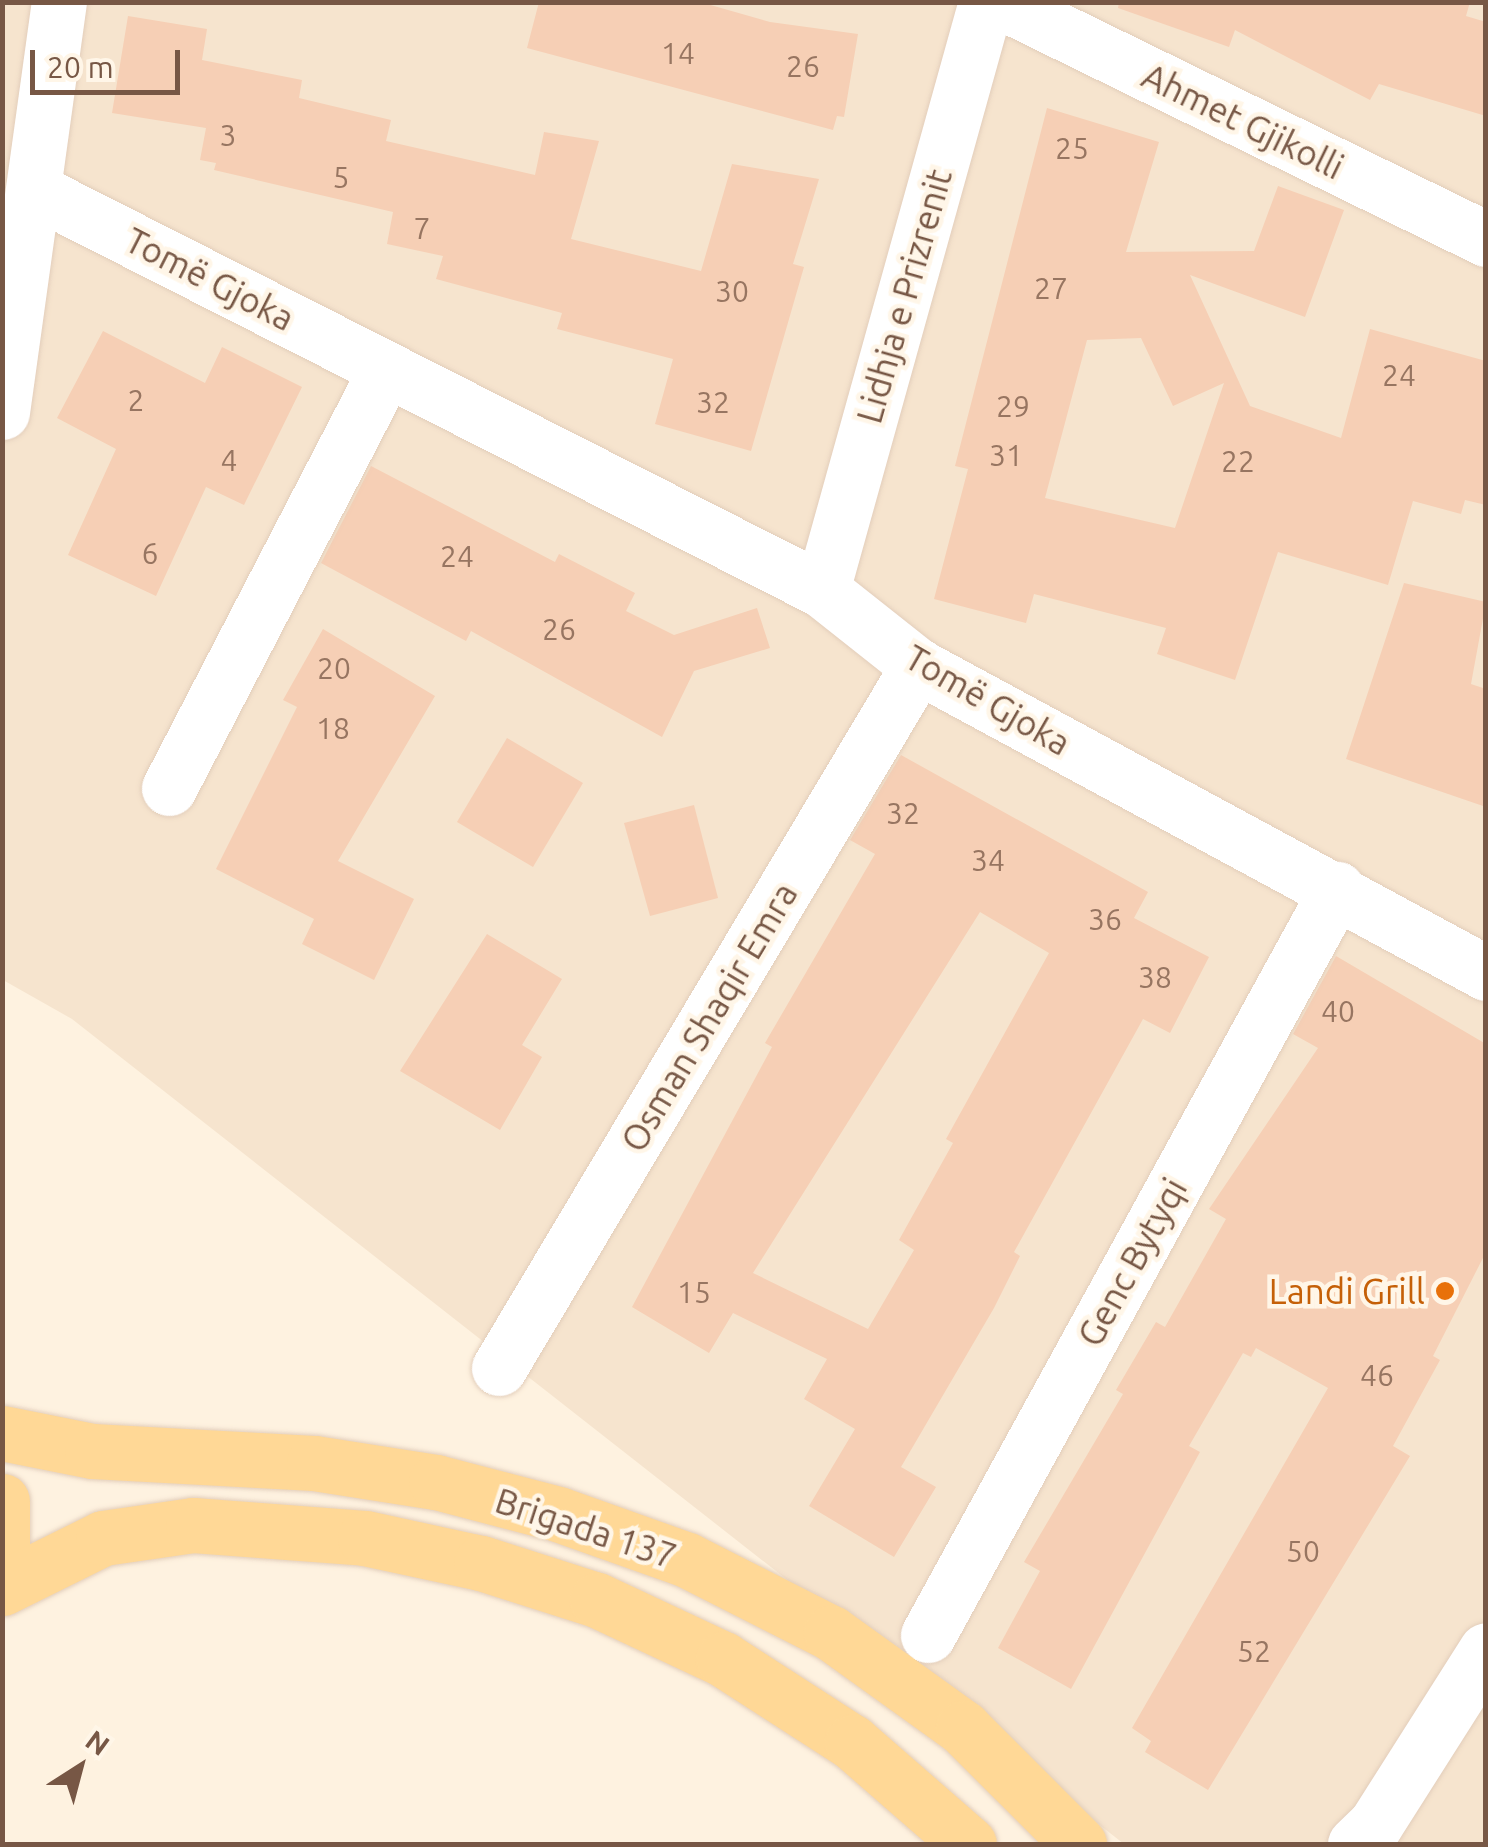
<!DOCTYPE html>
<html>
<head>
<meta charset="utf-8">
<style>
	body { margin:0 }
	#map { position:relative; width:1488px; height:1847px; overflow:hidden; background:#fef2e0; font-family:Ubuntu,sans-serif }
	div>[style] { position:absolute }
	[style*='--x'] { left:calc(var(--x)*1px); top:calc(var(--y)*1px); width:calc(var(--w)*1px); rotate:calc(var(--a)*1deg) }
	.residential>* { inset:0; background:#f6e4ce }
	.building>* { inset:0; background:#f6cfb5 }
	.roads { filter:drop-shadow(0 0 2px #e3cebb) drop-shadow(0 0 2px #e3cebb) }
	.minor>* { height:55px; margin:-27.5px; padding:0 27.5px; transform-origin:27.5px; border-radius:27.5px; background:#fff }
	.tertiary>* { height:55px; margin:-27.5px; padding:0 27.5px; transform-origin:27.5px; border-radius:27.5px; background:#fff }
	.primary>* { height:55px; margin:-27.5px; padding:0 27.5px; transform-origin:27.5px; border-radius:27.5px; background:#ffd896 }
	.dots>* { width:28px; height:28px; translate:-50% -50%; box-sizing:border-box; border:5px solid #fff6e8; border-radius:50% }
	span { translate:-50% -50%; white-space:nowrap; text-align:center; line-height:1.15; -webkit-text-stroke:9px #fff6e8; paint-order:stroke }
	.number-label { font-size:30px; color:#977561 }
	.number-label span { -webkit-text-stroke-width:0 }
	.street-label { font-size:35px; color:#775745 }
	.food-label { font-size:35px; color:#c56008 }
	.right { translate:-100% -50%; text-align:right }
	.frame { position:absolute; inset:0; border:5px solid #775745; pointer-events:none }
	.north { position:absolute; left:30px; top:1717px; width:100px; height:100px; -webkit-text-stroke:8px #fff6e8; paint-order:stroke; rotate:36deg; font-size:28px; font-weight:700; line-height:40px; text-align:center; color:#775745 }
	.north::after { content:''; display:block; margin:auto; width:35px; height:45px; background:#775745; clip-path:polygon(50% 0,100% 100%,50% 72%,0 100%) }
	.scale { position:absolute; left:30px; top:50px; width:150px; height:45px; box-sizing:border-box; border:5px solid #775745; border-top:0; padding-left:12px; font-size:30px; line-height:35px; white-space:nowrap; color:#775745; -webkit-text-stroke:8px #fff6e8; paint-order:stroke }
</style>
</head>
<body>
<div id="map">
	<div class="residential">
		<div style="clip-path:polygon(3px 3px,1485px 3px,1485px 1844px,1124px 1844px,72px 1019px,3px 980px)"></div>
	</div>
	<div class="building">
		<div style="clip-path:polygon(539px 2px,700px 2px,770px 22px,858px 34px,844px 117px,837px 116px,833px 130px,527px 48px)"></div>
		<div style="clip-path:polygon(1119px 2px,1470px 2px,1466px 16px,1486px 22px,1486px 116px,1379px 84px,1370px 100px,1235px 30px,1229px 47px,1118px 8px)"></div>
		<div style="clip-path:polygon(128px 16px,207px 29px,202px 60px,302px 80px,299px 98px,391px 120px,386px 141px,535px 175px,544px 132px,599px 141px,571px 239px,701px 271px,732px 164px,819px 179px,793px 264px,804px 267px,751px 451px,655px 424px,673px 359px,557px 329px,562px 313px,436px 279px,443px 256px,387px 244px,393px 212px,214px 170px,216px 163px,200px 160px,206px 128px,112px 113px)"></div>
		<div style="clip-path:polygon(evenodd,1047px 108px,1159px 142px,1126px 252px,1254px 251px,1278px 186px,1344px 210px,1305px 317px,1190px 275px,1250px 406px,1341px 438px,1370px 329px,1486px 361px,1486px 505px,1465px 500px,1461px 514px,1413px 501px,1388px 585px,1278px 552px,1235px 680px,1157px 654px,1166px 628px,1034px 594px,1026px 623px,934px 599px,968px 469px,955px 466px,1047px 108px,1141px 338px,1173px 406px,1224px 383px,1175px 528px,1045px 498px,1087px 340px,1141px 338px)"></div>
		<div style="clip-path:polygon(103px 331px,205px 383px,222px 347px,302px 387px,244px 505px,206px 487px,156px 596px,68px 555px,116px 449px,57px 418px)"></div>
		<div style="clip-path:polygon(371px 466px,555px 562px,559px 554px,635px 593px,626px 611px,674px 635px,757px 608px,770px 648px,694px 671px,662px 737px,471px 631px,466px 641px,321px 563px)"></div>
		<div style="clip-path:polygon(1404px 583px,1486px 602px,1471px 684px,1486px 689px,1486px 807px,1346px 759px)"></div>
		<div style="clip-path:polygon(323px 629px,435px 696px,338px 861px,414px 899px,374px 980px,302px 944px,314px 919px,216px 869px,297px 707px,283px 700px)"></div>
		<div style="clip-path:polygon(507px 738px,583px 783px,533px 867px,457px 822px)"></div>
		<div style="clip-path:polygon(evenodd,901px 755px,1148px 892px,1134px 918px,1209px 957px,1170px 1033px,1143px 1019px,1014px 1252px,1020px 1256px,994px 1308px,901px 1467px,936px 1487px,894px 1557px,809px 1506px,855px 1429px,804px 1399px,827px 1359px,733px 1313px,709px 1353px,632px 1307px,772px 1047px,765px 1043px,875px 854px,850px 840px,901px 755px,980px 912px,1049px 953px,946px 1139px,953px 1143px,899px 1240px,914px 1250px,868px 1329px,753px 1273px,980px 912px)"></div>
		<div style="clip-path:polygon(694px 805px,718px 898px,650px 916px,624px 823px)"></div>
		<div style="clip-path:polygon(487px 934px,562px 979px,522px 1045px,542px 1057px,500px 1130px,400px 1071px)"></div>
		<div style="clip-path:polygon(1336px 956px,1486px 1044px,1486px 1252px,1433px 1356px,1440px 1360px,1393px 1446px,1410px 1456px,1208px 1790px,1145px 1752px,1151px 1741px,1132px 1728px,1328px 1388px,1256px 1348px,1251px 1357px,1243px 1353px,1189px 1446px,1200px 1452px,1071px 1689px,998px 1648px,1040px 1571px,1024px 1562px,1123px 1394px,1116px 1390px,1156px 1322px,1165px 1327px,1226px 1219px,1209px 1209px,1318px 1048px,1293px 1034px)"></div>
	</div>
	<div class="roads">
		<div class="minor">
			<div style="--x:1001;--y:2;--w:540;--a:26.04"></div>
			<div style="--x:34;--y:190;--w:884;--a:26.91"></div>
			<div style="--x:822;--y:590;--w:122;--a:38.4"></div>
			<div style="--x:918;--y:666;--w:646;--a:28.39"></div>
			<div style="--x:2;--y:412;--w:414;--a:-82.1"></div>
			<div style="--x:822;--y:590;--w:610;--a:-74.42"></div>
			<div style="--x:169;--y:788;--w:472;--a:-62.6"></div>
			<div style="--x:499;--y:1368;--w:818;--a:-59.17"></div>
			<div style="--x:928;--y:1635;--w:851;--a:-61.27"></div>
		</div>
		<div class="tertiary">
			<div style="--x:1355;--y:1844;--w:28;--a:-44"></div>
			<div style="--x:1375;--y:1825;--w:207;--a:-57.6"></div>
		</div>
		<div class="primary">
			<div style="--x:2;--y:1433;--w:92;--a:11.3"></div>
			<div style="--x:92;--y:1451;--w:222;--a:3.1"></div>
			<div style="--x:314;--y:1463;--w:123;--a:8.9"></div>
			<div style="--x:436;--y:1482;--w:126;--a:14.7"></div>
			<div style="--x:558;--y:1514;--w:137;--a:19.6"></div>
			<div style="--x:687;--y:1560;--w:161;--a:26.9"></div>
			<div style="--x:831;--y:1633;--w:163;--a:35.7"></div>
			<div style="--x:963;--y:1728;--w:164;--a:45"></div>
			<div style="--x:2;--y:1501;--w:44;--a:90"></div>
			<div style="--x:2;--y:1588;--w:113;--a:-26.3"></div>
			<div style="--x:103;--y:1538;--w:91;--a:-8.2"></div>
			<div style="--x:193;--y:1525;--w:172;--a:4.3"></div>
			<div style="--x:365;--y:1538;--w:119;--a:12.2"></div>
			<div style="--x:481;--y:1563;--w:122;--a:17.7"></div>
			<div style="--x:597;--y:1600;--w:139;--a:25.1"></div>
			<div style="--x:723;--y:1659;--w:153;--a:32.8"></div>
			<div style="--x:852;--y:1742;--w:155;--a:41.1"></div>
		</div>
	</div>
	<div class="dots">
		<div style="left:1445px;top:1291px;background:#e8710a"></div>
	</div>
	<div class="number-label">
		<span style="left:678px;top:53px">14</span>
		<span style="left:803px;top:66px">26</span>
		<span style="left:228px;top:135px">3</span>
		<span style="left:1072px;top:148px">25</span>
		<span style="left:341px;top:177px">5</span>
		<span style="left:422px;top:228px">7</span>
		<span style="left:1051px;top:288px">27</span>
		<span style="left:732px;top:291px">30</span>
		<span style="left:1399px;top:375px">24</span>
		<span style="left:136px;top:400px">2</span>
		<span style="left:713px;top:402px">32</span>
		<span style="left:1013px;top:406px">29</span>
		<span style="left:1006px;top:455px">31</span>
		<span style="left:229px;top:460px">4</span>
		<span style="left:1238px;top:461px">22</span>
		<span style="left:150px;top:553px">6</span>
		<span style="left:457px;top:556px">24</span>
		<span style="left:559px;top:629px">26</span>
		<span style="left:334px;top:668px">20</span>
		<span style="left:333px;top:728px">18</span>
		<span style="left:903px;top:813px">32</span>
		<span style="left:988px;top:860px">34</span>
		<span style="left:1105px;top:919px">36</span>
		<span style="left:1155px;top:977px">38</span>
		<span style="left:1338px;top:1011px">40</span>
		<span style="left:694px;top:1292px">15</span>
		<span style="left:1377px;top:1375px">46</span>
		<span style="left:1303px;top:1551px">50</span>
		<span style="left:1254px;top:1651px">52</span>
	</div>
	<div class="street-label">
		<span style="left:1243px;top:121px;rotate:26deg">Ahmet Gjikolli</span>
		<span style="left:210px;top:279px;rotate:27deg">Tomë Gjoka</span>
		<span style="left:904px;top:296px;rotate:-74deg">Lidhja e Prizrenit</span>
		<span style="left:988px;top:700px;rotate:30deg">Tomë Gjoka</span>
		<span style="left:709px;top:1017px;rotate:-59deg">Osman Shaqir Emra</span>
		<span style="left:1132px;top:1262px;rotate:-61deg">Genc Bytyqi</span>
		<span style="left:586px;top:1528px;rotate:18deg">Brigada 137</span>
	</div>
	<div class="food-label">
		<span class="right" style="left:1425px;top:1291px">Landi Grill</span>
	</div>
	<div class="frame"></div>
	<div class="north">N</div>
	<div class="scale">20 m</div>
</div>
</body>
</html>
